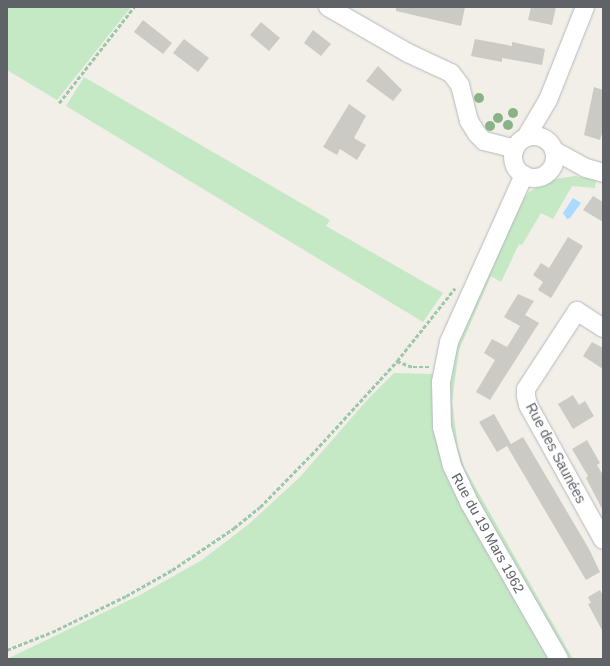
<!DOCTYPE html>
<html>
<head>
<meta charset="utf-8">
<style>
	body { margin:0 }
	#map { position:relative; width:610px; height:666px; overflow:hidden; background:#f1efe8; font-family:Helvetica,sans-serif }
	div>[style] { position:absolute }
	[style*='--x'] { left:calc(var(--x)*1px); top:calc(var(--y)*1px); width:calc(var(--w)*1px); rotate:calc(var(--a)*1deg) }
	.green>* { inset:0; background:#c5e8c5 }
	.water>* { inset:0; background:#aadaff }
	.building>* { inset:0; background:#cccac5 }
	.path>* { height:2.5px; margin-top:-1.25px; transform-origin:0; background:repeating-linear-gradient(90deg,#9cc7a9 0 4px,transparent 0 6px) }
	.roads { filter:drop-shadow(0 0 1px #b5b8bc) drop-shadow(0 0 1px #b5b8bc) }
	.minor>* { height:18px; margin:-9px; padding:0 9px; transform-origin:9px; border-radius:9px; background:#fff }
	.minor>.ring { margin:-9px; padding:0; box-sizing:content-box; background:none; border:18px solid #fff; border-radius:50% }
	.trees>* { width:10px; height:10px; margin:-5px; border-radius:50%; background:#89b387 }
	span { translate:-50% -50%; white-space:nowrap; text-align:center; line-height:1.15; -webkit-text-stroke:3px #fff; paint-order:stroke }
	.street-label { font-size:14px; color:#5f6368 }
	.frame { position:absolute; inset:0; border:8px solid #5f6368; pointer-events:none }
</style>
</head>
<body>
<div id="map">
	<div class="green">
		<div style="clip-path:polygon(7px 7px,131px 7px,57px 100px,7px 70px)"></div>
		<div style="clip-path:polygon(84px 77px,330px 220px,326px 226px,443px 293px,423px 322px,66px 106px)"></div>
		<div style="clip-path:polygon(575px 176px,596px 180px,595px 188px,572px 186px,553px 219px,541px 213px,522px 245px,519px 244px,501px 282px,491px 276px,459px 350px,452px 402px,458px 447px,465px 469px,573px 659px,565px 659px,461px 474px,449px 422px,448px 377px,455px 349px,521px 203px,528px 193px,537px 187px,556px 179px)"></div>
		<div style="clip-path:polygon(394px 373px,432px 374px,477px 532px,548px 659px,7px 659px,140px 595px,202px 560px,249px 524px,300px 477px,368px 399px)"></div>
	</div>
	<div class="water">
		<div style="clip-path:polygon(573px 198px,581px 203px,570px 218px,567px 219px,563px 213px)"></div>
	</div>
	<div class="building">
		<div style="clip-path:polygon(396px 7px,465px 7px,461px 26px,396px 11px)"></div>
		<div style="clip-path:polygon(531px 7px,556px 7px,552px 25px,528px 20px)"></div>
		<div style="clip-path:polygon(143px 20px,172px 43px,163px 54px,134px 32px)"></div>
		<div style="clip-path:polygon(261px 22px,280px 38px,269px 51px,250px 35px)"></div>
		<div style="clip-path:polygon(313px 30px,331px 44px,321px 56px,304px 43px)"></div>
		<div style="clip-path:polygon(184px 39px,209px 58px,198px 72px,173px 53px)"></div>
		<div style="clip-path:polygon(475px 39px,512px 46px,512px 42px,545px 49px,542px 65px,502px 58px,502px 62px,471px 56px)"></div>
		<div style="clip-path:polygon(378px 66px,402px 90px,393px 101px,366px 81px)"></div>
		<div style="clip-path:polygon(594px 87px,603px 90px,603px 130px,600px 140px,584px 135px)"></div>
		<div style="clip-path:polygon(349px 104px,366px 116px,354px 138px,366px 145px,357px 160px,340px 149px,337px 155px,323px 147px)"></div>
		<div style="clip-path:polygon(593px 196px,603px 202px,603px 222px,583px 210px)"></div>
		<div style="clip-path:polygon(568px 237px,583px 246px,551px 298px,538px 290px,543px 282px,533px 275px,541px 263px,549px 268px)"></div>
		<div style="clip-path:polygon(518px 294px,534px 301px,525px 315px,539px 323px,490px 400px,476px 392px,495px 360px,484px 353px,492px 339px,507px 347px,520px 326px,504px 317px)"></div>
		<div style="clip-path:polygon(592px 342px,603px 348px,603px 369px,583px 356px)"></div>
		<div style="clip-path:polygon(573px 395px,579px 405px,585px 401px,594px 416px,573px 429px,558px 404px)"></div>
		<div style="clip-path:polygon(494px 414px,511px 444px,523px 437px,589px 549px,600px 572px,586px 580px,507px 446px,497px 452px,479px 422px)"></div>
		<div style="clip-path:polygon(587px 440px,600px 463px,597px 465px,603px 475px,603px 511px,586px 478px,588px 476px,572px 449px)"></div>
		<div style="clip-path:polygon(600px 590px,603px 596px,603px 632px,588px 604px,591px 603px,588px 597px)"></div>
	</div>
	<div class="path">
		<div style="--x:59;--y:103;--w:122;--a:-52"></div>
		<div style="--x:397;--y:361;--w:17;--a:21"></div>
		<div style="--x:413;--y:367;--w:16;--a:0"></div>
		<div style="--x:7;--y:650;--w:48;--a:-21.8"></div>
		<div style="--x:52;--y:632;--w:82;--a:-25.9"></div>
		<div style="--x:126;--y:596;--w:53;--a:-29.5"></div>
		<div style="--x:172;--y:570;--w:75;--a:-34.1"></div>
		<div style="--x:234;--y:528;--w:33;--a:-39"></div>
		<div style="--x:260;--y:507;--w:73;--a:-45.6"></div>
		<div style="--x:311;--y:455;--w:127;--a:-47.5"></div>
		<div style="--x:397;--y:361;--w:93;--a:-51.5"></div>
	</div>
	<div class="roads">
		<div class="minor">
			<div style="--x:328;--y:7;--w:92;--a:29.9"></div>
			<div style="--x:408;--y:53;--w:47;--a:24.9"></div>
			<div style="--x:451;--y:73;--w:15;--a:53"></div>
			<div style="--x:460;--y:85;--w:37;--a:76"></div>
			<div style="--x:469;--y:121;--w:15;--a:58"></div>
			<div style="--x:477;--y:134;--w:10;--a:45"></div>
			<div style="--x:484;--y:141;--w:32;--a:14"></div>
			<div class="ring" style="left:513px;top:136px;width:24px;height:24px"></div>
			<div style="--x:526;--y:137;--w:43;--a:-59.3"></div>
			<div style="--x:548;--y:100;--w:100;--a:-68.3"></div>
			<div style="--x:555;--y:151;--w:35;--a:29"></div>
			<div style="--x:586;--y:168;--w:18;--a:16"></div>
			<div style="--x:524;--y:175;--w:183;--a:114.2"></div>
			<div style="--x:449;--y:342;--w:41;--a:101.3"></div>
			<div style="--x:441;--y:382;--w:45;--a:88.7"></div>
			<div style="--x:442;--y:427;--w:40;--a:75.6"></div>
			<div style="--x:452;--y:466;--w:42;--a:64.7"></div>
			<div style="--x:470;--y:504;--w:179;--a:60.1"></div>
			<div style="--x:603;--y:328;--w:31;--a:-147"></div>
			<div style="--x:577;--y:311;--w:93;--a:123.2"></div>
			<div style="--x:526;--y:389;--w:7;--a:90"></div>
			<div style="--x:526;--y:396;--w:9;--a:77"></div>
			<div style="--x:528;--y:405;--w:154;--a:60.9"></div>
		</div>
	</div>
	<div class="trees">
		<div style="left:479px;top:98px"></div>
		<div style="left:513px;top:113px"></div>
		<div style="left:498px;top:118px"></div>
		<div style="left:508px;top:125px"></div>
		<div style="left:490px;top:126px"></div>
	</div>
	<div class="street-label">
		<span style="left:556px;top:453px;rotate:62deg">Rue des Saunées</span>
		<span style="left:488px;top:533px;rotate:61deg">Rue du 19 Mars 1962</span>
	</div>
	<div class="frame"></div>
</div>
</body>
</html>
